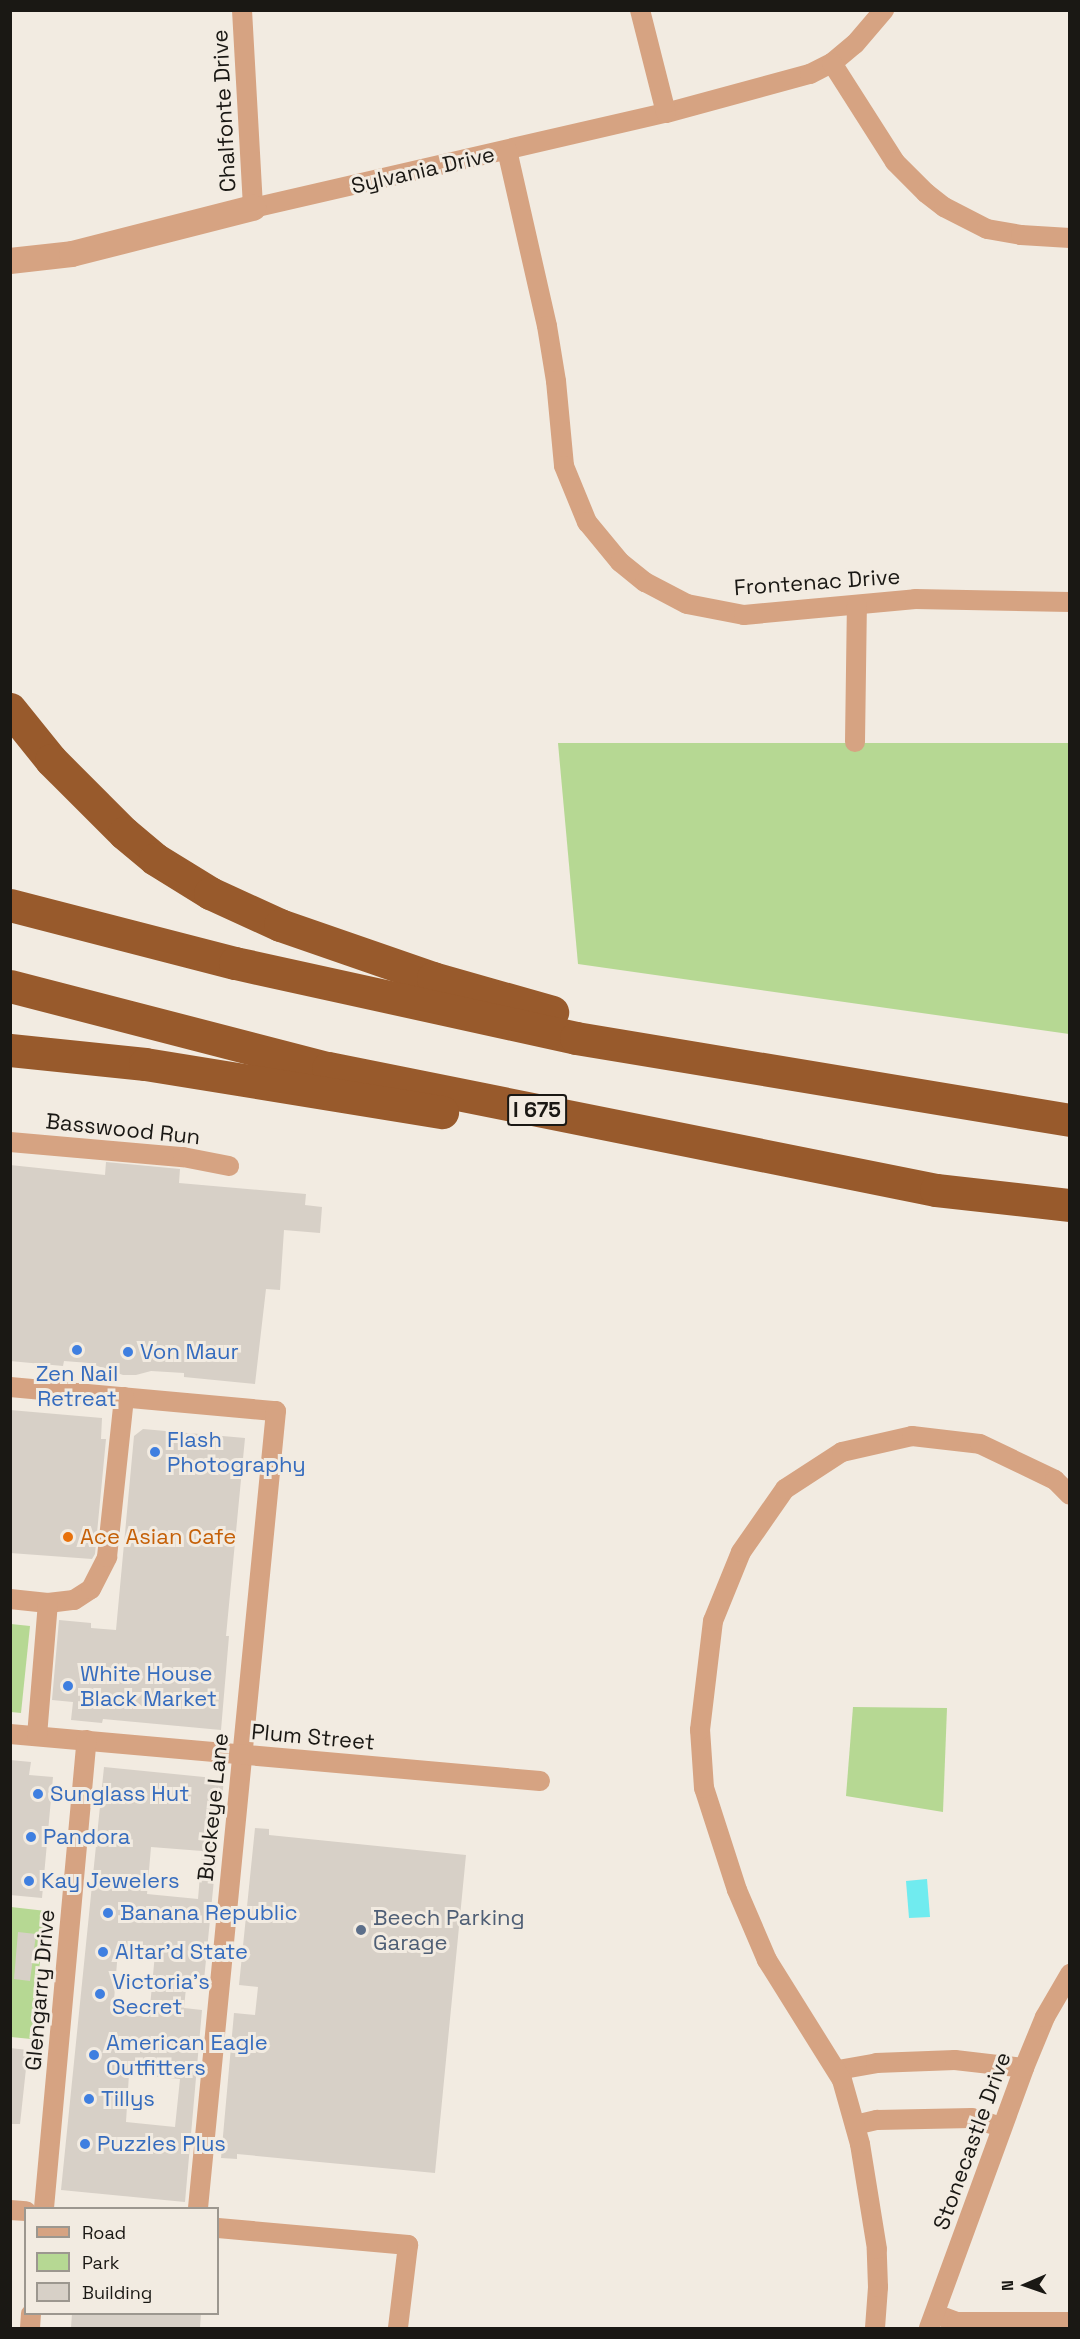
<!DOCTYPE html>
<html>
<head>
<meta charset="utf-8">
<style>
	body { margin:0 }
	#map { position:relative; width:1080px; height:2339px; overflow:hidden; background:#f2ebe1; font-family:"Space Grotesk",sans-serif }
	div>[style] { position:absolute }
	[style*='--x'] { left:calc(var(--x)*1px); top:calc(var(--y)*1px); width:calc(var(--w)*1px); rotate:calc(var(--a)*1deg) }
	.green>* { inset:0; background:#b6d893 }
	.water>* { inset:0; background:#70ebef }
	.building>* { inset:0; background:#d7d0c7 }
	.minor>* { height:20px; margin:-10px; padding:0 10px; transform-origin:10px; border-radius:10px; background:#d6a382 }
	.tertiary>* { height:26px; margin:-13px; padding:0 13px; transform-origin:13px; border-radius:13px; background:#d6a382 }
	.motorway>* { height:33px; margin:-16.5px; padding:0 16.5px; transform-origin:16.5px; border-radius:16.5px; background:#985a2c }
	.dots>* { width:16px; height:16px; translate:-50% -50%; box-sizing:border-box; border:3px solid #f2ebe1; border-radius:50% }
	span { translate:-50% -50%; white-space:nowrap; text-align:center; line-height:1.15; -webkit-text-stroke:6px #f2ebe1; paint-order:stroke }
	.shield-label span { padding:2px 4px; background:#f2ebe1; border:2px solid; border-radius:4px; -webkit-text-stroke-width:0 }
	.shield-label { font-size:21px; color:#1a1814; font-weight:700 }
	.street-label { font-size:22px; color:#1a1814 }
	.shop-label { font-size:22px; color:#366cbe }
	.left { translate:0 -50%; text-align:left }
	.food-label { font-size:22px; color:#c56008 }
	.service-label { font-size:22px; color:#4e5e75 }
	.frame { position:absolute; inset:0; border:12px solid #1a1814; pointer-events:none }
	.legend { position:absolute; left:24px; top:2207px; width:195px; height:108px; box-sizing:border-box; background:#f2ebe1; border:2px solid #9c978f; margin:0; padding:8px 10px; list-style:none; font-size:18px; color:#1a1814 }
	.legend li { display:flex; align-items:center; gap:12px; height:30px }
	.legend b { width:30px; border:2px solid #9c978f }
	.north { position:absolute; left:996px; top:2255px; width:60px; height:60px; -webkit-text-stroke:4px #f2ebe1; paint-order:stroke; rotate:268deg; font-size:16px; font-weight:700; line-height:24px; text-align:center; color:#1a1814 }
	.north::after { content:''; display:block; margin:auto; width:21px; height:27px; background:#1a1814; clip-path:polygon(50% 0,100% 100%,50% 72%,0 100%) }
</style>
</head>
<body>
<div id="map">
	<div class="green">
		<div style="clip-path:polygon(558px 743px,1069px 743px,1069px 1034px,578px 964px)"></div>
		<div style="clip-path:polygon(11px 1624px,30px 1626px,21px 1713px,11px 1712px)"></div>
		<div style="clip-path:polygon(853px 1707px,947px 1708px,943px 1812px,846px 1796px)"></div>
		<div style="clip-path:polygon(11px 1907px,46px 1911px,31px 2039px,11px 2037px)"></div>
	</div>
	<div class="water">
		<div style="clip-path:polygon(927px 1879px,930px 1917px,909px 1918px,906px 1881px)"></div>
	</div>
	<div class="building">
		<div style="clip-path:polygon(106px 1162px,180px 1169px,179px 1183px,306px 1194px,305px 1205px,322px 1207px,320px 1233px,284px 1230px,280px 1290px,266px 1289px,255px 1384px,184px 1377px,184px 1373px,151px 1371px,136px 1375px,123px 1375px,89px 1363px,64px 1361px,63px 1366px,10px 1361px,10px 1165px,105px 1175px)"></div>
		<div style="clip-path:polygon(10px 1410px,102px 1418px,101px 1439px,106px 1439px,95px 1554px,92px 1559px,10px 1553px)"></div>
		<div style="clip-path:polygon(143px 1429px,245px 1438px,226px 1636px,229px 1636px,221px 1730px,103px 1719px,102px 1723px,71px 1720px,73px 1702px,52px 1700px,59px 1620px,91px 1623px,91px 1628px,116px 1630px,134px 1436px)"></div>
		<div style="clip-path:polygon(10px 1760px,31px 1762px,29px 1775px,53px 1777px,42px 1898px,10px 1895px)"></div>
		<div style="clip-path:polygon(evenodd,104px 1767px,224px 1779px,204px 1980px,187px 1978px,184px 2008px,202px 2010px,185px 2202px,61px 2190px,104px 1767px,151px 1847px,202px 1851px,198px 1899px,147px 1894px,151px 1847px,104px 1767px,118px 1950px,155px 1954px,149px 2017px,113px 2013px,118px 1950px,104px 1767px,129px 2074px,180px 2079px,175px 2127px,126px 2122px,129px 2074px)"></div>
		<div style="clip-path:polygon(255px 1828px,269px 1829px,269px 1835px,466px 1855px,435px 2173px,237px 2154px,237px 2159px,221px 2158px,234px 2013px,255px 2015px,258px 1987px,239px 1985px)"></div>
		<div style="clip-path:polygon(18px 1932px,36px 1934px,30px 1981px,14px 1979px)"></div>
		<div style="clip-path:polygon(10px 2048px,28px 2050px,20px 2124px,10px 2124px)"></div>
		<div style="clip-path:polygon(72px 2313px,201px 2313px,200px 2328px,71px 2328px)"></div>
	</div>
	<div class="minor">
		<div style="--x:242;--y:10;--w:198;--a:86.8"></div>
		<div style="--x:253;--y:208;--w:424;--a:-13"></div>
		<div style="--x:666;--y:113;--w:149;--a:-15.2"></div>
		<div style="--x:810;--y:74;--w:25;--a:-27"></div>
		<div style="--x:832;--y:63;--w:30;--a:-40"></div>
		<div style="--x:855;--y:44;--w:45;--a:-49.5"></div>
		<div style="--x:640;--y:10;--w:106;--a:75.8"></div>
		<div style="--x:832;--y:63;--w:117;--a:57.5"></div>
		<div style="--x:895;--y:162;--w:44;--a:45"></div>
		<div style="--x:926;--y:193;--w:23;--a:38"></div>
		<div style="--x:944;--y:207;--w:48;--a:27.1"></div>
		<div style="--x:987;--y:229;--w:35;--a:10"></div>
		<div style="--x:1021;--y:235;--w:49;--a:3.5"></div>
		<div style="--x:507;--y:150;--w:180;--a:77.2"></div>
		<div style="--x:547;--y:326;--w:56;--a:80.7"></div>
		<div style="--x:556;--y:381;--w:85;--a:84.6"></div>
		<div style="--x:564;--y:466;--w:61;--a:67.7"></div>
		<div style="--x:587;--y:522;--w:52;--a:50.5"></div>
		<div style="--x:620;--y:562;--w:32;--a:39"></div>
		<div style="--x:645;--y:582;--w:47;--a:27.6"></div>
		<div style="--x:687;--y:604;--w:58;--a:10.9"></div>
		<div style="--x:744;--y:615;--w:172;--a:-5.3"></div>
		<div style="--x:915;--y:599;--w:155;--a:1.1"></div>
		<div style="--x:855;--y:742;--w:136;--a:-89.2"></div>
		<div style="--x:10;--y:1142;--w:174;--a:5"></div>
		<div style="--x:183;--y:1157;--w:47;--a:11.1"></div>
		<div style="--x:10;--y:1387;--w:267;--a:5.2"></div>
		<div style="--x:276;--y:1411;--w:801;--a:95.59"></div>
		<div style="--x:10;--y:1599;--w:38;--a:6"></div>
		<div style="--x:48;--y:1603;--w:26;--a:-7"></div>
		<div style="--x:74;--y:1600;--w:20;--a:-33"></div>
		<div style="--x:91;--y:1589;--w:36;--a:-63"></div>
		<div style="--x:107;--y:1557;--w:161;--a:-83.9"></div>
		<div style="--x:10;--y:1734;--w:532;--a:5.07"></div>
		<div style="--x:37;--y:1736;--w:133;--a:-85.3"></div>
		<div style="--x:838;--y:2070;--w:39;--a:-10"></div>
		<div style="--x:876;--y:2063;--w:79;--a:-2.2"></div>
		<div style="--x:955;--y:2060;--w:69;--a:6.6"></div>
		<div style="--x:855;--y:2125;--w:23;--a:-13"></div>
		<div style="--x:877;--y:2120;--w:95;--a:-1.2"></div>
		<div style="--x:972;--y:2118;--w:31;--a:17"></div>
		<div style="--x:44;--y:2208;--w:470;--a:-84.8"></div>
		<div style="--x:10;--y:2210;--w:16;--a:4"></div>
		<div style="--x:218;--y:2228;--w:191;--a:5.1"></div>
		<div style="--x:408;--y:2245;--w:84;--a:96.9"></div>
		<div style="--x:935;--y:2314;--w:23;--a:20"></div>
		<div style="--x:957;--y:2322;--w:113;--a:0"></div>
		<div style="--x:30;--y:2328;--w:14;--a:-86"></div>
		<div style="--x:875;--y:2328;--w:41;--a:-85.8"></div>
		<div style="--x:878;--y:2287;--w:38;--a:-92"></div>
		<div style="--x:877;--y:2249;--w:106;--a:-99.2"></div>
		<div style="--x:860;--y:2144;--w:66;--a:-105.7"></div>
		<div style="--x:842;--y:2080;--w:142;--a:-122"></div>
		<div style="--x:767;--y:1960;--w:76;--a:-113.2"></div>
		<div style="--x:737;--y:1890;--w:107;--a:-107.9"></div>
		<div style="--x:704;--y:1788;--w:58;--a:-93.9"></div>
		<div style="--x:700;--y:1730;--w:110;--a:-83.2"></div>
		<div style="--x:713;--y:1621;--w:74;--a:-67.9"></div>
		<div style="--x:741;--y:1552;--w:77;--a:-55.1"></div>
		<div style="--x:785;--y:1489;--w:68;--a:-33"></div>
		<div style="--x:842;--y:1452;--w:72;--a:-12.9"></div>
		<div style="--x:912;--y:1436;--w:68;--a:6.7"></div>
		<div style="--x:980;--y:1444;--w:83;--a:25.6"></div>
		<div style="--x:1055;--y:1480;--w:21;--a:45"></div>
		<div style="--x:929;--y:2328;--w:277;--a:-69.9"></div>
		<div style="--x:1024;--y:2068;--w:55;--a:-67.6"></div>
		<div style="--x:1045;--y:2017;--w:50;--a:-59.8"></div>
	</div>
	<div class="tertiary">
		<div style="--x:10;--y:261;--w:62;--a:-6.4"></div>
		<div style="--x:72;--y:254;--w:187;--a:-14.3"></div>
	</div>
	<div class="motorway">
		<div style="--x:10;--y:709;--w:65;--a:51.2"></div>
		<div style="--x:51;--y:760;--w:103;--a:45"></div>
		<div style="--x:124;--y:833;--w:40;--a:40"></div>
		<div style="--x:155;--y:859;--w:65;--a:31.7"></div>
		<div style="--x:210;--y:893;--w:77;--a:24.6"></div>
		<div style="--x:280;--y:925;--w:162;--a:19.1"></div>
		<div style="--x:433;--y:978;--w:124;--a:15.9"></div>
		<div style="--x:10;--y:905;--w:232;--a:14.5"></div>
		<div style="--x:235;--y:963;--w:349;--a:12.4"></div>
		<div style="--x:576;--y:1038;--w:501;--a:9.42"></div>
		<div style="--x:10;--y:986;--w:328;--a:14.5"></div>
		<div style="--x:328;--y:1068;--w:620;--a:11.35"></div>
		<div style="--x:936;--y:1190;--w:135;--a:6.4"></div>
		<div style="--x:10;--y:1050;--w:136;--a:5.9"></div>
		<div style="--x:145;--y:1064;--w:301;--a:9.2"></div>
	</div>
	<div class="dots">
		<div style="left:77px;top:1350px;background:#3f7fe0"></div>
		<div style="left:128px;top:1352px;background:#3f7fe0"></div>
		<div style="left:155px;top:1452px;background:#3f7fe0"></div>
		<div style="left:68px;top:1537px;background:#e8710a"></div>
		<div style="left:68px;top:1686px;background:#3f7fe0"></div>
		<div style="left:38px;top:1794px;background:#3f7fe0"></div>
		<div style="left:31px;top:1837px;background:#3f7fe0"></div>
		<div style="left:29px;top:1881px;background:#3f7fe0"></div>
		<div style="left:108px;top:1913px;background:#3f7fe0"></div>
		<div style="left:361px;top:1930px;background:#5c6f8a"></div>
		<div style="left:103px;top:1952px;background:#3f7fe0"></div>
		<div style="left:100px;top:1994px;background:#3f7fe0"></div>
		<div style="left:94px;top:2055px;background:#3f7fe0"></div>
		<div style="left:89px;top:2099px;background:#3f7fe0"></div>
		<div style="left:85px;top:2144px;background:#3f7fe0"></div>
	</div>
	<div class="shield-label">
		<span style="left:537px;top:1110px">I 675</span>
	</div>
	<div class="street-label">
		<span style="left:224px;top:111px;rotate:-93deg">Chalfonte Drive</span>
		<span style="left:423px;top:170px;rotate:-13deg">Sylvania Drive</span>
		<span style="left:817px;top:582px;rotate:-4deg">Frontenac Drive</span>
		<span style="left:123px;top:1129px;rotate:6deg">Basswood Run</span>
		<span style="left:313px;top:1737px;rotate:5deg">Plum Street</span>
		<span style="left:213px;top:1807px;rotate:-84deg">Buckeye Lane</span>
		<span style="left:40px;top:1990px;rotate:-85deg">Glengarry Drive</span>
		<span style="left:972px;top:2141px;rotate:-70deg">Stonecastle Drive</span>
	</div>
	<div class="shop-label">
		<span class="left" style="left:140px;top:1352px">Von Maur</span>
		<span style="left:77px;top:1386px">Zen Nail<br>Retreat</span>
		<span class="left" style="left:167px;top:1452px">Flash<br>Photography</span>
		<span class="left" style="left:80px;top:1686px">White House<br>Black Market</span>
		<span class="left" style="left:50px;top:1794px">Sunglass Hut</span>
		<span class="left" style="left:43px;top:1837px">Pandora</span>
		<span class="left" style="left:41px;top:1881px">Kay Jewelers</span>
		<span class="left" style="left:120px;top:1913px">Banana Republic</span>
		<span class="left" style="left:115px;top:1952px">Altar'd State</span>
		<span class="left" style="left:112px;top:1994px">Victoria's<br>Secret</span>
		<span class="left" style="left:106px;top:2055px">American Eagle<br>Outfitters</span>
		<span class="left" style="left:101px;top:2099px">Tillys</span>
		<span class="left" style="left:97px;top:2144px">Puzzles Plus</span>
	</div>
	<div class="food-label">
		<span class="left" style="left:80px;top:1537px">Ace Asian Cafe</span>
	</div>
	<div class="service-label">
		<span class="left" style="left:373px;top:1930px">Beech Parking<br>Garage</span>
	</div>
	<div class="frame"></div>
	<ul class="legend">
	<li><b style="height:8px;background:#d6a382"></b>Road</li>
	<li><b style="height:16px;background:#b6d893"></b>Park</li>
	<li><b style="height:16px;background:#d7d0c7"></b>Building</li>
	</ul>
	<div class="north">N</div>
</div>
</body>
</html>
